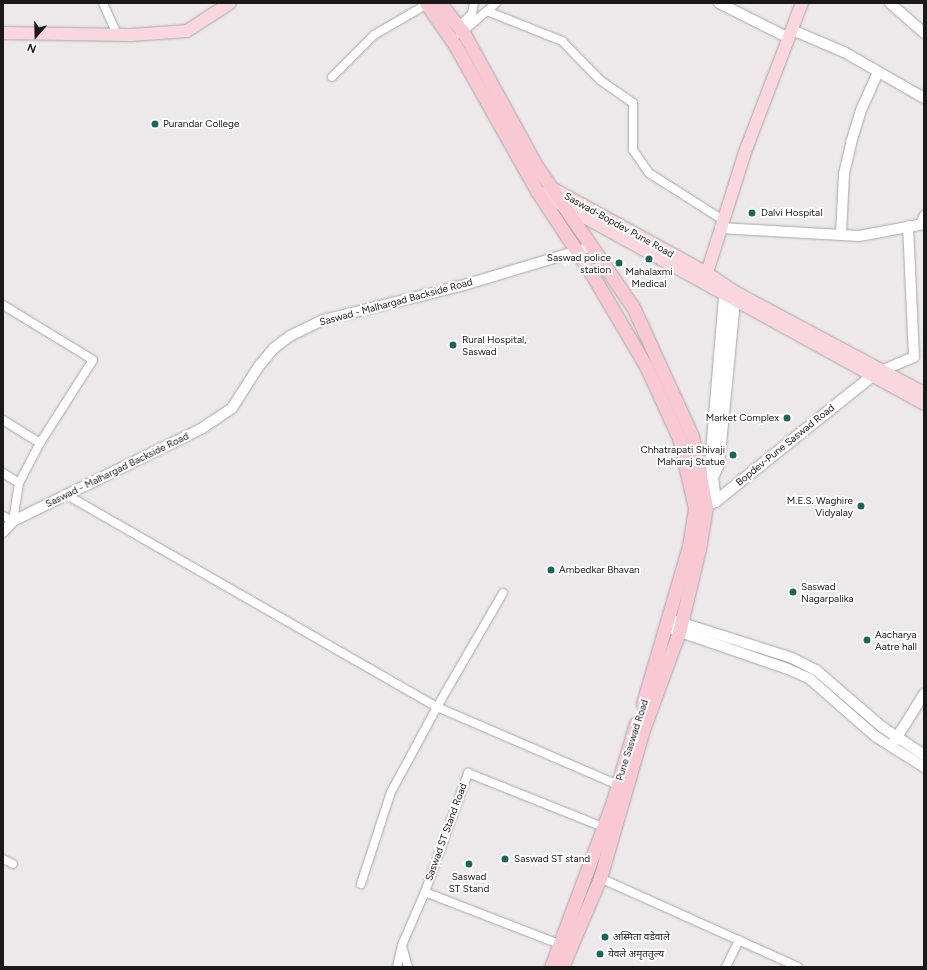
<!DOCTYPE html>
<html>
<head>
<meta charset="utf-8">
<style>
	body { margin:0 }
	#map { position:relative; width:927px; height:970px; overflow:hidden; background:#ede8e9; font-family:Figtree,"Noto Sans Devanagari",sans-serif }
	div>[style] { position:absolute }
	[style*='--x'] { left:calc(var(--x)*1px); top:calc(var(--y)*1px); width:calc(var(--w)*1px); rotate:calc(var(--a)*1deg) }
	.roads { filter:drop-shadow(0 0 1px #aba6a7) drop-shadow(0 0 1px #aba6a7) }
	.minor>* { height:8px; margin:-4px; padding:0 4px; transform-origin:4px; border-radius:4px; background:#fff }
	.tertiary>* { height:10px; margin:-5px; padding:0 5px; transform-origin:5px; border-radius:5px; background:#fff }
	.secondary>* { height:11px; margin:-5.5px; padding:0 5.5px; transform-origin:5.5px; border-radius:5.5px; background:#fff }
	.primary>* { height:12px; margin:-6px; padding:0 6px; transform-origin:6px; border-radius:6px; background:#fad6de }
	.trunk>* { height:13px; margin:-6.5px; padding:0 6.5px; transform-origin:6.5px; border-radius:6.5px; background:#f8c8d3 }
	.dots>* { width:11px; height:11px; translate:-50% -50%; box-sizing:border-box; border:2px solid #fff; border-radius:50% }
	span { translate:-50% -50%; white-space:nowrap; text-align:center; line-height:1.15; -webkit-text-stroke:4px #fff; paint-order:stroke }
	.poi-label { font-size:10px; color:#1a1819 }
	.left { translate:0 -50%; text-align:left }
	.right { translate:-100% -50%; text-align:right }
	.street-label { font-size:10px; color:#1a1819 }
	.frame { position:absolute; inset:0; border:4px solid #1a1819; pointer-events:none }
	.north { position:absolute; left:16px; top:16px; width:40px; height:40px; -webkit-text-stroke:3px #fff; paint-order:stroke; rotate:200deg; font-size:11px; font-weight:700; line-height:16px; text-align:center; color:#1a1819 }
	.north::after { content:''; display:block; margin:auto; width:14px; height:18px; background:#1a1819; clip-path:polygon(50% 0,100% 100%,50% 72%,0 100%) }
</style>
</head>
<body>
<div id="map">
	<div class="roads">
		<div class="minor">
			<div style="--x:103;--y:3;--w:35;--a:66"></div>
			<div style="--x:487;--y:11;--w:81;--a:21.8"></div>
			<div style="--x:562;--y:41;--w:54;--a:45.7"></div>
			<div style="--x:600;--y:80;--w:40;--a:34.9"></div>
			<div style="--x:633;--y:103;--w:47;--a:90"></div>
			<div style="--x:633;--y:150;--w:28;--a:55"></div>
			<div style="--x:649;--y:173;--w:88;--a:32.4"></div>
			<div style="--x:459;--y:26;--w:18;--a:-43"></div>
			<div style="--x:472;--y:14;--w:11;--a:-80"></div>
			<div style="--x:460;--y:34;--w:48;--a:-40.7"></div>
			<div style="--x:332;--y:77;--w:59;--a:-45"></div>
			<div style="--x:374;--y:35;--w:64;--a:-30.2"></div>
			<div style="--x:920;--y:224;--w:10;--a:-66"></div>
			<div style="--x:3;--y:305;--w:105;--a:31.4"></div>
			<div style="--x:93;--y:360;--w:98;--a:122.6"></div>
			<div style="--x:40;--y:443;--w:45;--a:117.7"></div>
			<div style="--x:3;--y:420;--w:44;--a:31.9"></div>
			<div style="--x:3;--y:473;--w:19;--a:32"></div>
			<div style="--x:19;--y:483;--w:38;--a:99"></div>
			<div style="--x:13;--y:521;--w:11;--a:-153"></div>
			<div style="--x:65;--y:494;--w:429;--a:29.8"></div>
			<div style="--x:437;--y:707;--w:97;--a:118.4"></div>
			<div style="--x:391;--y:792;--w:97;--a:108.1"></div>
			<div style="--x:503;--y:593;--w:132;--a:120.1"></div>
			<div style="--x:437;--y:707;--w:199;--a:23.3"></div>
			<div style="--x:3;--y:859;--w:11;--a:27"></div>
			<div style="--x:600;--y:878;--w:217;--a:24.2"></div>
			<div style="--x:559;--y:944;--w:144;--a:-158.8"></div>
			<div style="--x:425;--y:892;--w:127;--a:-70.1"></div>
			<div style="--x:468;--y:773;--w:145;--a:21.8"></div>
			<div style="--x:402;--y:946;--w:22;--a:74"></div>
			<div style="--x:397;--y:967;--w:23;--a:-77"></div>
			<div style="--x:402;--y:945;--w:58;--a:-66.5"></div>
			<div style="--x:726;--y:967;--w:30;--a:-64"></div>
		</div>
		<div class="tertiary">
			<div style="--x:719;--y:3;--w:78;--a:26.6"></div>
			<div style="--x:890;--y:3;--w:45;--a:41.4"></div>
			<div style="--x:792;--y:30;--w:56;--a:22.9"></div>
			<div style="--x:844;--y:52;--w:92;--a:29.9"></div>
			<div style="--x:720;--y:228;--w:139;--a:3.3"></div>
			<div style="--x:859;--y:236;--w:66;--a:-10.5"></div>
			<div style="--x:841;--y:235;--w:61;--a:-87.2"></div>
			<div style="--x:844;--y:174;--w:32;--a:-77"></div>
			<div style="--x:851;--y:143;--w:37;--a:-73"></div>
			<div style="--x:862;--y:108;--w:39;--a:-66"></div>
			<div style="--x:876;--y:373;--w:41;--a:-22.8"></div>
			<div style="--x:914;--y:357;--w:131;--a:-92.6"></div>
			<div style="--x:3;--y:532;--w:15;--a:-48"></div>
			<div style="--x:13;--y:521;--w:209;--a:-26.1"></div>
			<div style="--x:201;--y:429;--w:37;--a:-34"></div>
			<div style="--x:232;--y:408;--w:50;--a:-57.3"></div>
			<div style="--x:259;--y:366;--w:23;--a:-50"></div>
			<div style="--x:274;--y:348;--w:20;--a:-37"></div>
			<div style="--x:290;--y:336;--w:37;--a:-26"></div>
			<div style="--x:323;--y:320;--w:145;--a:-13.9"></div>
			<div style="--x:464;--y:285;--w:133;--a:-16.7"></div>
			<div style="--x:676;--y:621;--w:122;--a:17.7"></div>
			<div style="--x:792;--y:658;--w:27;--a:27"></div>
			<div style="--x:816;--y:670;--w:87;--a:40.8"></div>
			<div style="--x:882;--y:727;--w:50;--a:33.7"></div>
			<div style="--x:666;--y:627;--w:129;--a:19"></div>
			<div style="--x:788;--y:669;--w:24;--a:24"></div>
			<div style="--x:810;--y:679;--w:86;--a:41.2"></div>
			<div style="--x:875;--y:736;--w:58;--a:32.3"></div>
			<div style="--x:894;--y:742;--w:57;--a:-58"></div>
		</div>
		<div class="secondary">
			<div style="--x:713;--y:475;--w:12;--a:-66"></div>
			<div style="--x:718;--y:464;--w:173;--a:-84.4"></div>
			<div style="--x:715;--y:501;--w:38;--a:-97"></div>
			<div style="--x:710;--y:463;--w:178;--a:-85.2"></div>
			<div style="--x:699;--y:508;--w:17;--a:-24"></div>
			<div style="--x:715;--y:501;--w:201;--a:-38.7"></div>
		</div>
		<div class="primary">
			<div style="--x:3;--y:33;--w:128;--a:0.9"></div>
			<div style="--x:131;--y:35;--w:56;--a:-4.1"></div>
			<div style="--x:187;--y:31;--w:51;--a:-33.1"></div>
			<div style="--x:550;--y:187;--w:179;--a:28.7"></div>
			<div style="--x:707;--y:273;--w:34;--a:34"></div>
			<div style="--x:735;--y:292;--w:214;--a:28.1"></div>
			<div style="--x:537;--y:191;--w:442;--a:28.8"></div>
			<div style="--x:705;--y:279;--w:133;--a:-72.5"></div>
			<div style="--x:745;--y:152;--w:160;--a:-69.1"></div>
		</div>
		<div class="trunk">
			<div style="--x:426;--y:3;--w:51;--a:55.4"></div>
			<div style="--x:455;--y:45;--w:167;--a:60.7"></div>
			<div style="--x:537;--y:191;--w:96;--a:56.5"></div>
			<div style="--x:590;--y:271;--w:110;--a:59.5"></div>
			<div style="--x:646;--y:366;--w:79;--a:65.4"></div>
			<div style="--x:679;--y:438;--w:72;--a:77.1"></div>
			<div style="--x:695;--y:508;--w:38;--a:99"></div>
			<div style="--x:689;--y:546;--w:164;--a:106.3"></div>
			<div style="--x:440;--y:3;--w:37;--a:52"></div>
			<div style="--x:463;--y:32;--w:154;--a:61.3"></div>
			<div style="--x:537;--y:167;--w:170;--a:55.6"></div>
			<div style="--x:633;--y:307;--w:142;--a:65.4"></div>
			<div style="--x:692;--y:436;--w:72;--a:78.8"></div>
			<div style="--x:706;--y:507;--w:43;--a:99.5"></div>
			<div style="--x:699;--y:549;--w:85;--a:103.5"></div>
			<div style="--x:679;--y:632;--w:104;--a:110.2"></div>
			<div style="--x:643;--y:730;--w:154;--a:106.2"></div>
			<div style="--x:600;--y:878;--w:97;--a:113.1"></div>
			<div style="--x:551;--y:967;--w:177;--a:-69.5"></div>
			<div style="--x:613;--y:801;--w:81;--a:-73.6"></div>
		</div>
	</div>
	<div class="dots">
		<div style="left:155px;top:124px;background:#1a655c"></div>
		<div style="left:752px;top:213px;background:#1a655c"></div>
		<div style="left:649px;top:259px;background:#1a655c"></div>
		<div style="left:619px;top:263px;background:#1a655c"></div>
		<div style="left:453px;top:345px;background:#1a655c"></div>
		<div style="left:787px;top:418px;background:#1a655c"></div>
		<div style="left:733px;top:455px;background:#1a655c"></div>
		<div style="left:861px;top:506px;background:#1a655c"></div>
		<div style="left:551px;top:570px;background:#1a655c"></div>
		<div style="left:793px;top:592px;background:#1a655c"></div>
		<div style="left:867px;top:640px;background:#1a655c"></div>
		<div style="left:505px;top:859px;background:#1a655c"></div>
		<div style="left:469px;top:864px;background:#1a655c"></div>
		<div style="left:605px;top:937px;background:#1a655c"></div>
		<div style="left:600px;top:954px;background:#1a655c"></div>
	</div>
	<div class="poi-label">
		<span class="left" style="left:163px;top:124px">Purandar College</span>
		<span class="left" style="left:761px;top:213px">Dalvi Hospital</span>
		<span class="right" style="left:611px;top:263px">Saswad police<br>station</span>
		<span style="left:649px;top:277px">Mahalaxmi<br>Medical</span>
		<span class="left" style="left:462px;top:345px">Rural Hospital,<br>Saswad</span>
		<span class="right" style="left:779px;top:418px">Market Complex</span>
		<span class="right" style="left:725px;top:455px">Chhatrapati Shivaji<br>Maharaj Statue</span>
		<span class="right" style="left:853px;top:506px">M.E.S. Waghire<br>Vidyalay</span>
		<span class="left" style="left:559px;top:570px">Ambedkar Bhavan</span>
		<span class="left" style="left:801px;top:592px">Saswad<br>Nagarpalika</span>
		<span class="left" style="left:875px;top:640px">Aacharya<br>Aatre hall</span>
		<span class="left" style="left:514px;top:859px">Saswad ST stand</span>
		<span style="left:469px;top:882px">Saswad<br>ST Stand</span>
		<span class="left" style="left:613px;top:937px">अस्मिता वडेवाले</span>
		<span class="left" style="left:608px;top:954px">येवले अमृततुल्य</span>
	</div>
	<div class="street-label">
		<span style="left:619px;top:225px;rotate:29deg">Saswad-Bopdev Pune Road</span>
		<span style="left:396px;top:302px;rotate:-15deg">Saswad - Malhargad Backside Road</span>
		<span style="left:785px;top:445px;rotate:-39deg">Bopdev-Pune Saswad Road</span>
		<span style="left:117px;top:470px;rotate:-26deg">Saswad - Malhargad Backside Road</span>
		<span style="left:632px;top:740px;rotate:-72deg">Pune Saswad Road</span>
		<span style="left:446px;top:832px;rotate:-70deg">Saswad ST Stand Road</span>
	</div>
	<div class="frame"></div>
	<div class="north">N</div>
</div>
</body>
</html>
